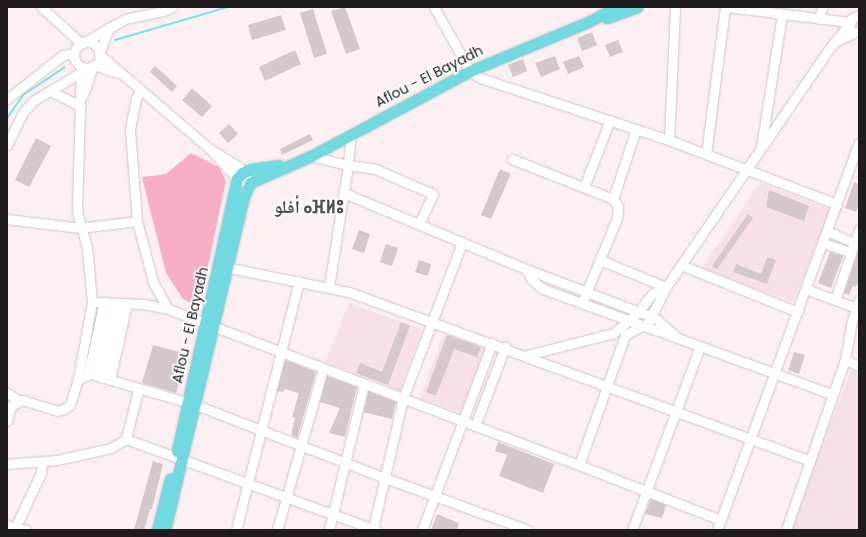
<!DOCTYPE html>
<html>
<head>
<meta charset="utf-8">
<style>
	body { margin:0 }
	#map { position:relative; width:866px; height:537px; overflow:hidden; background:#fcf0f3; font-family:Poppins,"Noto Naskh Arabic","Noto Sans Tifinagh",sans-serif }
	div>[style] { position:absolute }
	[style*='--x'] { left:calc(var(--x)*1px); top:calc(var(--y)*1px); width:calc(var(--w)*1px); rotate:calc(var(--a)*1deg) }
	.built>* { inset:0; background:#f6e1e6 }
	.green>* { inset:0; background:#f6afc2 }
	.stream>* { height:2px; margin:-1px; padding:0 1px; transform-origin:1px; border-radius:1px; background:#67e8f4 }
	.building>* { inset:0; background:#d4c8ca }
	.roads { filter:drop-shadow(0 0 1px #d1c5c8) drop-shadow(0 0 1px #d1c5c8) }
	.minor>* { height:9px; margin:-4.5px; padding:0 4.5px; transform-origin:4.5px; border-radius:4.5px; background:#fff }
	.minor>.ring { margin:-4.5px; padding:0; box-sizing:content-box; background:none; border:9px solid #fff; border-radius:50% }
	.major>* { height:11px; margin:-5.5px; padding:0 5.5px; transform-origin:5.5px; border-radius:5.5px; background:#71d9e0 }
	span { translate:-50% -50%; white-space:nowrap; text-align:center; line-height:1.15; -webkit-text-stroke:3.5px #fff; paint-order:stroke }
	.street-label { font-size:14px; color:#201c1d }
	.district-label { font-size:18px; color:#52484a; font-weight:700 }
	.frame { position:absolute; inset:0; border:8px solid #201c1d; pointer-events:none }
</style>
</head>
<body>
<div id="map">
	<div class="built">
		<div style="clip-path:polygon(760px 183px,830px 209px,794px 302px,701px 269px)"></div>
		<div style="clip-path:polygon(349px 303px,422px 329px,400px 391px,325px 362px)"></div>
		<div style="clip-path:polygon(444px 334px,485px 349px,461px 413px,420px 398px)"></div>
		<div style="clip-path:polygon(851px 370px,859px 373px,859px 530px,790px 530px)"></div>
	</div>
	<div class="green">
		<div style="clip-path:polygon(191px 153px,219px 167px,226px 181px,199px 308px,183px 299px,166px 273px,142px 177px,166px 174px)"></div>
	</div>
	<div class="stream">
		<div style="--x:115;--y:40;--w:118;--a:-16.3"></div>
		<div style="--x:7;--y:118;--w:28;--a:-55"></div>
		<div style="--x:23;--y:95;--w:50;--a:-33.7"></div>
	</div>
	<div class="building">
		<div style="clip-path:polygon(345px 7px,360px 49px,346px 54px,331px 11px)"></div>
		<div style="clip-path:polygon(313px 9px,327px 54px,314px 58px,300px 13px)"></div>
		<div style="clip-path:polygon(281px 15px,286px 30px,252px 40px,248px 25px)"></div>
		<div style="clip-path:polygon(592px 32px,597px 45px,582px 51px,577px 38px)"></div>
		<div style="clip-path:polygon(618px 40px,623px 52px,610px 57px,605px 45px)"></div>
		<div style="clip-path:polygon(295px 50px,301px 64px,265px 81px,259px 67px)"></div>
		<div style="clip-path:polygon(555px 56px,560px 69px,541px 77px,535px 63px)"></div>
		<div style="clip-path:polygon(579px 56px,584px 67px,568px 74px,563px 62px)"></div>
		<div style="clip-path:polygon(523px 59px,527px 71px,513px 77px,508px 65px)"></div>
		<div style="clip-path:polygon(155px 66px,177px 86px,172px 92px,150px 72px)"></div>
		<div style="clip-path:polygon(192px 88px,212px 106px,202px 117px,182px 100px)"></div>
		<div style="clip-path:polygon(229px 124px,238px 134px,228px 143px,219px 133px)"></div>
		<div style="clip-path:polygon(310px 134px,313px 140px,282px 155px,280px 149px)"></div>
		<div style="clip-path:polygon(36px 138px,51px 146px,29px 187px,15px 180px)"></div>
		<div style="clip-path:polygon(500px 169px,511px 174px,491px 219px,481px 215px)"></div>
		<div style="clip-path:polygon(854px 182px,859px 184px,859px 203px,856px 212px,845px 208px)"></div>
		<div style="clip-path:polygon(769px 190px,809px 206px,804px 221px,766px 207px)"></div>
		<div style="clip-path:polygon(748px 214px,753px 218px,717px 269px,712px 266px)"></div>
		<div style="clip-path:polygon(359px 230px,370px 234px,364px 253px,352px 249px)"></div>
		<div style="clip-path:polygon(386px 244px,398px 248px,392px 266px,380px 262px)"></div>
		<div style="clip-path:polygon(859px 248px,859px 280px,856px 287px,853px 286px,849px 295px,844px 293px)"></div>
		<div style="clip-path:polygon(830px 252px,843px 256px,831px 288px,818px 283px)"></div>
		<div style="clip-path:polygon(767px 257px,776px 260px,767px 284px,733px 272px,736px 264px,761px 274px)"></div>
		<div style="clip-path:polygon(419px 260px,431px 264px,428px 276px,415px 272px)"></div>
		<div style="clip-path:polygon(401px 322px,410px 326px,388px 385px,356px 373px,360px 363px,382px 372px)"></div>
		<div style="clip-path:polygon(447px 335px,481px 347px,477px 357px,454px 349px,436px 396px,426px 392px)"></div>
		<div style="clip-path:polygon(153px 345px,187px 354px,176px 393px,142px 383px)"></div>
		<div style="clip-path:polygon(794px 352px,805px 355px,799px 374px,788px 370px)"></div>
		<div style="clip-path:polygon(285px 360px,316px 372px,297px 438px,291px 435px,295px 418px,292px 417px,299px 393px,284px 389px,283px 392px,277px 391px)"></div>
		<div style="clip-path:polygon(327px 376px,357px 387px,345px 437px,329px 433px,340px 408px,320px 402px)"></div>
		<div style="clip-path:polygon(368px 391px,396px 402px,392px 419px,363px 412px)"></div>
		<div style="clip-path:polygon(498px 442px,554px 464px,543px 493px,499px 476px,507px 455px,495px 451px)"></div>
		<div style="clip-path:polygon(153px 461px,163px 464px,152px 509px,150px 509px,144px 530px,134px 530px)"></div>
		<div style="clip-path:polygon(651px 499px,666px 505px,662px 518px,645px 514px)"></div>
		<div style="clip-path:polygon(437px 514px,459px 523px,457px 530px,431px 530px)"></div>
	</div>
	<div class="roads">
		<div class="minor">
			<div style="--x:41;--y:7;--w:55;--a:42.1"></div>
			<div style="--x:434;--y:7;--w:73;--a:60.6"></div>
			<div style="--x:470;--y:71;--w:12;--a:35"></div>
			<div style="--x:480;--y:78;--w:199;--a:18.2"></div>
			<div style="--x:669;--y:140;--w:180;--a:20.9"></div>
			<div style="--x:728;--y:7;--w:122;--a:7.1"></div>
			<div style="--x:819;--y:19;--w:12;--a:-76"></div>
			<div style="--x:850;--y:27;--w:8;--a:-83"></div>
			<div style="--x:851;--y:19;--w:9;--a:-27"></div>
			<div style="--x:109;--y:28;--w:18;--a:-29"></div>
			<div style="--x:125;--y:19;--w:39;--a:-12"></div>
			<div style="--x:163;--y:11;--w:10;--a:-24"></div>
			<div style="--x:839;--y:40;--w:19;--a:-25"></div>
			<div class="ring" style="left:74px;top:42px;width:17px;height:17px"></div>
			<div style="--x:83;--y:43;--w:30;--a:-30"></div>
			<div style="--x:109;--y:28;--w:27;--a:112"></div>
			<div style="--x:99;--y:54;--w:148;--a:40.6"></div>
			<div style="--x:211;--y:150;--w:39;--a:48"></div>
			<div style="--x:237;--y:179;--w:14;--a:17"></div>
			<div style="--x:250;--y:183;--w:21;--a:-125"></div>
			<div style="--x:238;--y:166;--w:31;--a:-149"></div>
			<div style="--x:94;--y:65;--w:25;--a:18"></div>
			<div style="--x:50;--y:91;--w:34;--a:26"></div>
			<div style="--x:141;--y:91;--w:9;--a:126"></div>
			<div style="--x:136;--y:98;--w:33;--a:101"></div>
			<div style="--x:130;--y:130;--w:91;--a:85.6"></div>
			<div style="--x:137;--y:221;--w:63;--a:75.3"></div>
			<div style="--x:153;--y:282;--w:31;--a:61"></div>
			<div style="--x:83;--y:95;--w:31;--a:-71"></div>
			<div style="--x:7;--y:99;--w:71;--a:-38.2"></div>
			<div style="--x:63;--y:55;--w:11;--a:-10"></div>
			<div style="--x:351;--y:134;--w:31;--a:96"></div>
			<div style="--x:348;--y:165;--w:27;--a:8"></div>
			<div style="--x:375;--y:169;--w:63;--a:23.3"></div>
			<div style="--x:433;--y:194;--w:33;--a:115"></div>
			<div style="--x:669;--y:140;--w:133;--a:-87.4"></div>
			<div style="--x:7;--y:145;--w:34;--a:-64"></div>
			<div style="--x:22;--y:114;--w:17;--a:-50"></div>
			<div style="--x:33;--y:101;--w:56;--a:-31.1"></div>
			<div style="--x:761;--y:147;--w:135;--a:-81"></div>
			<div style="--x:706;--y:154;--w:148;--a:-82.6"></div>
			<div style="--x:311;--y:156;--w:38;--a:14"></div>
			<div style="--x:348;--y:165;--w:122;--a:98.9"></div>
			<div style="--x:512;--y:159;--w:109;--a:21.6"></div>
			<div style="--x:613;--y:199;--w:9;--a:54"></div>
			<div style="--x:618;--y:206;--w:12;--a:95"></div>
			<div style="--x:617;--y:218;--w:87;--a:112.4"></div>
			<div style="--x:584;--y:187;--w:72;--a:-68.8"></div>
			<div style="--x:344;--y:193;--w:197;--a:22.7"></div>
			<div style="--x:526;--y:269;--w:138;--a:20.8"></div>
			<div style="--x:655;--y:318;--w:28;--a:41"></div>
			<div style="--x:613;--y:199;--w:74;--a:-71.8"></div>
			<div style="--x:7;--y:219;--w:74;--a:7"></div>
			<div style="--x:80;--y:228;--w:57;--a:-7"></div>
			<div style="--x:827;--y:231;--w:30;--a:24"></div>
			<div style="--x:823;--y:243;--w:28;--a:18"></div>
			<div style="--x:600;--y:260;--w:71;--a:22.2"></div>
			<div style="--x:681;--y:265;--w:126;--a:21.9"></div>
			<div style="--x:220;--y:266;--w:132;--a:11.4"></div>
			<div style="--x:349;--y:292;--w:491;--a:20.1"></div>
			<div style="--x:526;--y:269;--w:13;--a:61"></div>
			<div style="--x:532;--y:280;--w:14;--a:39"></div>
			<div style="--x:543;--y:289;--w:307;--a:20"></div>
			<div style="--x:806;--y:289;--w:53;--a:20.8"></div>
			<div style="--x:835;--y:300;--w:75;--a:-71.3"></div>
			<div style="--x:92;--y:302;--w:51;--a:2.2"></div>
			<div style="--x:143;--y:304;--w:25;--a:11"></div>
			<div style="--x:168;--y:309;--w:440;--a:20.8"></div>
			<div style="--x:579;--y:465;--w:138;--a:-70.5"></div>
			<div style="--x:625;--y:335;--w:26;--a:-28"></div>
			<div style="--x:648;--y:323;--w:40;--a:-63.4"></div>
			<div style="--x:666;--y:287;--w:288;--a:-55.6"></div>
			<div style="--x:829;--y:49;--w:33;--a:-52"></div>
			<div style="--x:527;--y:355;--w:90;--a:-14.2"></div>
			<div style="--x:614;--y:333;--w:32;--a:-41"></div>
			<div style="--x:638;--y:312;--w:23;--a:-52"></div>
			<div style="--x:652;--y:294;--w:16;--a:-27"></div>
			<div style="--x:845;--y:360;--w:15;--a:23"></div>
			<div style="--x:88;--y:374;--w:74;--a:-77.5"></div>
			<div style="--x:95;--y:375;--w:74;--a:-77.5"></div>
			<div style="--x:103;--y:378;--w:77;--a:-78"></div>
			<div style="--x:78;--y:379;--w:78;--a:-79.7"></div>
			<div style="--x:92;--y:302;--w:54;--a:-95.3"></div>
			<div style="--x:87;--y:248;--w:38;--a:-105"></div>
			<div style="--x:77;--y:211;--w:144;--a:-88.4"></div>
			<div style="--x:110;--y:380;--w:79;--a:-77.6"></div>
			<div style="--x:7;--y:393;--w:14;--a:34"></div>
			<div style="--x:7;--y:421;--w:16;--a:-75"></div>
			<div style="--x:11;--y:406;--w:13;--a:-29"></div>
			<div style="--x:22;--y:400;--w:37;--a:17"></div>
			<div style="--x:57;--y:411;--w:7;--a:-16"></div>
			<div style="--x:64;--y:409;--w:7;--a:-34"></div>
			<div style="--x:70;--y:405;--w:27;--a:-73"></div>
			<div style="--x:78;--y:379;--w:14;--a:-21"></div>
			<div style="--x:91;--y:374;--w:109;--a:16.4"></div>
			<div style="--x:196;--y:405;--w:203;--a:21.1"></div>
			<div style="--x:385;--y:478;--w:152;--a:20"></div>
			<div style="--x:475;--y:426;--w:85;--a:-69.2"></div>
			<div style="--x:126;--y:439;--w:50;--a:-76.2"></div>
			<div style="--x:7;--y:464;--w:50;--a:-4.6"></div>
			<div style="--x:57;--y:460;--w:55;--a:-12.5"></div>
			<div style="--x:111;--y:448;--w:17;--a:-31"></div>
			<div style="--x:126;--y:439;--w:266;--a:20"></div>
			<div style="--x:579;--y:465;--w:152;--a:21.2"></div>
			<div style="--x:7;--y:525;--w:20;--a:15"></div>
			<div style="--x:373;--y:529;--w:134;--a:-77.1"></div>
			<div style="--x:403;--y:398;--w:166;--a:-69.2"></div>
			<div style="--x:14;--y:530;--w:63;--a:-64.7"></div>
			<div style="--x:41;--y:473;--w:10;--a:-84"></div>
			<div style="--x:236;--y:530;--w:257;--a:-75.8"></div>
			<div style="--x:277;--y:530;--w:168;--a:-74.1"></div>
			<div style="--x:329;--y:530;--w:150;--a:-76.5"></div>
			<div style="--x:422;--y:530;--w:200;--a:-69.5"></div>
			<div style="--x:632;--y:530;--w:196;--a:-69.7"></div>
			<div style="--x:717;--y:530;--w:412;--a:-69.9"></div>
			<div style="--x:786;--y:530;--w:180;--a:-70.9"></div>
			<div style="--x:845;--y:360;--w:40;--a:-80"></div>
			<div style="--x:852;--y:321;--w:22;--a:-72"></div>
		</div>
		<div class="major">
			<div style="--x:607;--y:18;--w:32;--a:-20"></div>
			<div style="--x:177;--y:451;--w:279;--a:-77.6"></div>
			<div style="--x:237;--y:179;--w:8;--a:-50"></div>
			<div style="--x:242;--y:173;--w:10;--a:-24"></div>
			<div style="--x:251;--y:169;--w:28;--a:-8"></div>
			<div style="--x:157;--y:530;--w:53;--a:-75.7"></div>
			<div style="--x:165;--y:530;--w:340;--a:-76.7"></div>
			<div style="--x:243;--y:199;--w:17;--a:-66"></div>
			<div style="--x:250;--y:183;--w:67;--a:-23.9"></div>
			<div style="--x:311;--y:156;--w:180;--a:-28.1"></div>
			<div style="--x:470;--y:71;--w:128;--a:-22.6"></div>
			<div style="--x:588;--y:22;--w:32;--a:-28"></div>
		</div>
	</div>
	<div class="street-label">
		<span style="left:429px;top:76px;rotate:-27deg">Aflou - El Bayadh</span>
		<span style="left:190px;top:325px;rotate:-77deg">Aflou - El Bayadh</span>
	</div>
	<div class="district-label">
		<span style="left:309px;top:207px">أفلو ⴰⴼⵍⵓ</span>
	</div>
	<div class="frame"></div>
</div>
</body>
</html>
